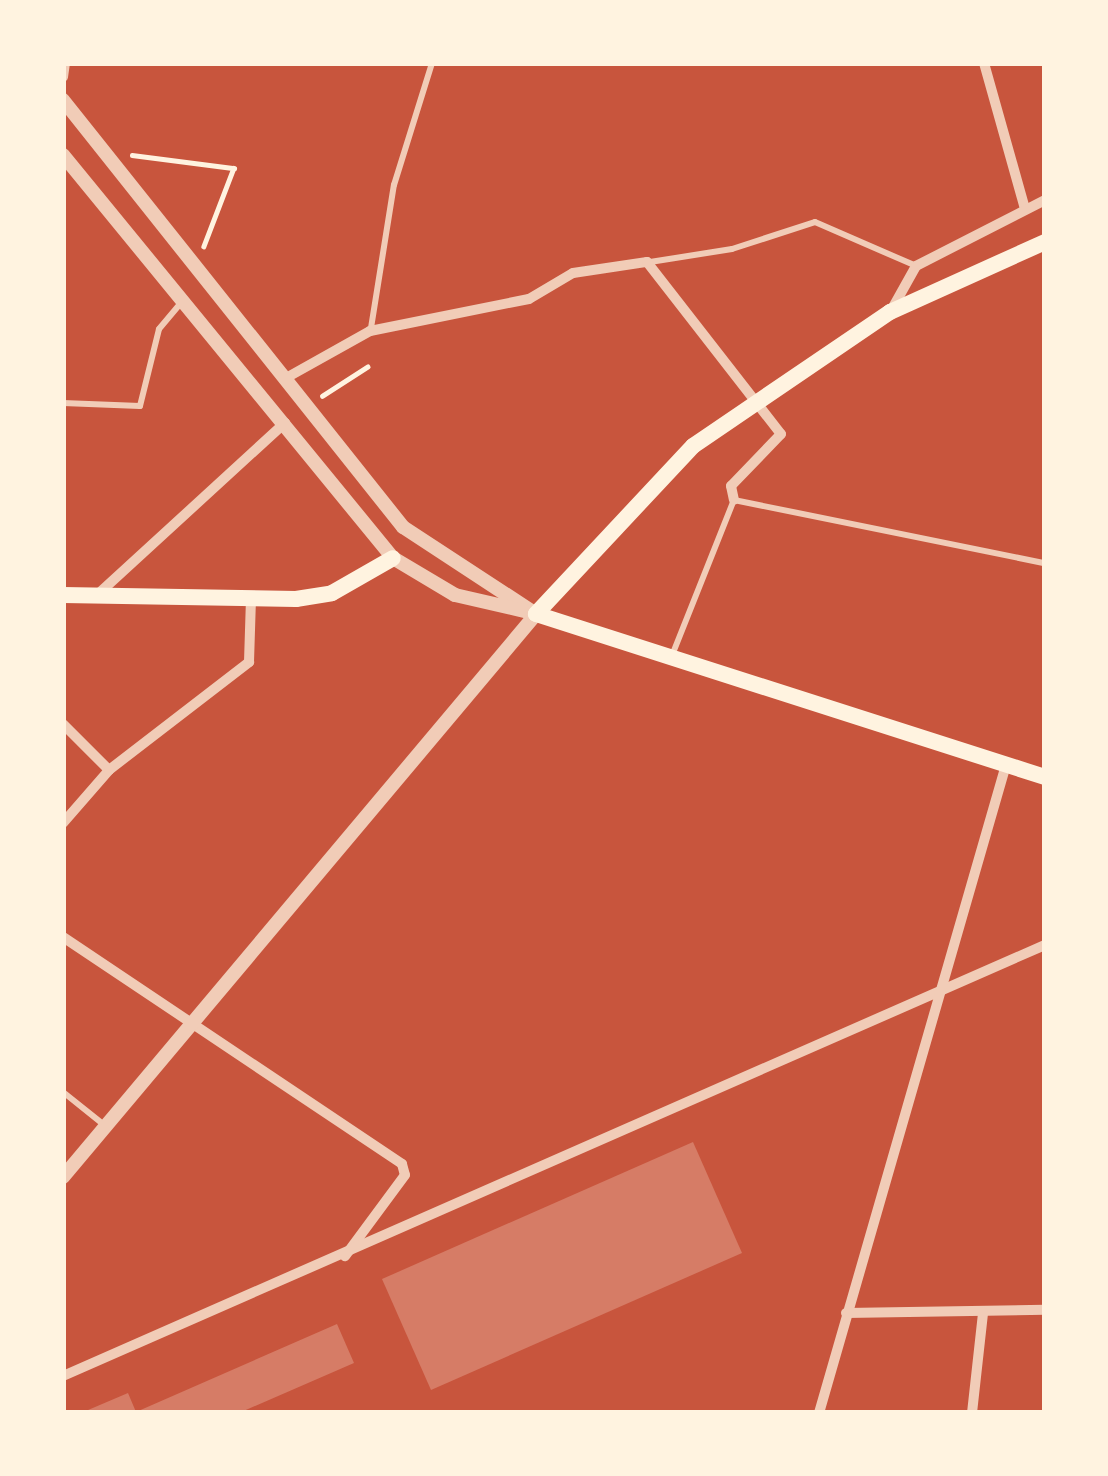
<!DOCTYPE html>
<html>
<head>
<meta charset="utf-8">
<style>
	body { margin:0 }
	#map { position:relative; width:1108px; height:1476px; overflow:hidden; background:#c8553d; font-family:Quicksand,sans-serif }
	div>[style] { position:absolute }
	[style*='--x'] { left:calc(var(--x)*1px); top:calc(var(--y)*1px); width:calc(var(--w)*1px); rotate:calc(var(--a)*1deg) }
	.building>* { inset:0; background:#d67c66 }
	.path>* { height:4.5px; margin:-2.25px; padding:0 2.25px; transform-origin:2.25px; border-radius:2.25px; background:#fff3e0 }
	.service>* { height:6px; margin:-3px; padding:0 3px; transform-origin:3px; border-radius:3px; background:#f1ccb7 }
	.minor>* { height:10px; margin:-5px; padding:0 5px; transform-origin:5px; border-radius:5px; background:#f1ccb7 }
	.tertiary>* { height:14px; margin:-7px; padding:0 7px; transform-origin:7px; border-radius:7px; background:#f1ccb7 }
	.primary>* { height:16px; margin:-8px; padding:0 8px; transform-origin:8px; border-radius:8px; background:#fff3e0 }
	span { translate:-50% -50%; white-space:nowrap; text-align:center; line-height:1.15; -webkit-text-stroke:10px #fff3e0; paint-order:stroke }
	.frame { position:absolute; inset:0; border:66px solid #fff3e0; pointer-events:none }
</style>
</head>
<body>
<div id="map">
	<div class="building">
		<div style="clip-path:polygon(693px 1142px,742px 1253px,431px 1390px,382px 1279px)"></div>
		<div style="clip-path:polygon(337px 1324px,354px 1363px,239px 1413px,81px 1413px,128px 1393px,136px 1412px)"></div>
	</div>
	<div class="path">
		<div style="--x:132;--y:155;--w:103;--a:7.3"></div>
		<div style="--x:234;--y:168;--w:84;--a:111"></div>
		<div style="--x:322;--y:396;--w:54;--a:-32.8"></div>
	</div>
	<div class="service">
		<div style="--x:650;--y:262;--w:83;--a:-9"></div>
		<div style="--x:732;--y:249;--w:87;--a:-18"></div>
		<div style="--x:815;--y:222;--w:110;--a:23.5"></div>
		<div style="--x:371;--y:328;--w:145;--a:-80.9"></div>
		<div style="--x:394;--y:185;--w:128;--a:-72.7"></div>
		<div style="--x:63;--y:403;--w:77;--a:2.2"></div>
		<div style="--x:140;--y:406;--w:79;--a:-76.1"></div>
		<div style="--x:159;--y:329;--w:33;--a:-50"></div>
		<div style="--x:673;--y:653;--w:165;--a:-68.3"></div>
		<div style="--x:734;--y:500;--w:317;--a:11.5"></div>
		<div style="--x:63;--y:1092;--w:51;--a:38.7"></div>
	</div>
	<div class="minor">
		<div style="--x:984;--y:63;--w:152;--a:74.3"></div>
		<div style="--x:63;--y:77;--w:14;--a:-82"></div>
		<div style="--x:892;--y:309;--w:49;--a:-60.8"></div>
		<div style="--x:916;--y:266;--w:145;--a:-27.1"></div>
		<div style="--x:286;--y:378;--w:96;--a:-29.2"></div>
		<div style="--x:370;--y:331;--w:162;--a:-11.4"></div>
		<div style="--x:529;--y:299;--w:51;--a:-30.6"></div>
		<div style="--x:573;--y:273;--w:75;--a:-8.5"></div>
		<div style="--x:647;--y:262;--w:218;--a:52.1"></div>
		<div style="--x:781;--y:434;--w:72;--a:133.9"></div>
		<div style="--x:731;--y:486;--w:14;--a:78"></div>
		<div style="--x:97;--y:595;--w:255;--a:-42.5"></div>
		<div style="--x:63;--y:724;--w:65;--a:45"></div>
		<div style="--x:63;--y:823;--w:70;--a:-49"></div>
		<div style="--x:109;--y:770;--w:177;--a:-37.6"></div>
		<div style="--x:249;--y:662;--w:64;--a:-88.2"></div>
		<div style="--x:63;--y:937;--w:408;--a:33.8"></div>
		<div style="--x:402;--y:1164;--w:11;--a:75"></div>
		<div style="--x:405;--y:1175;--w:101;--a:126.5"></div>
		<div style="--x:846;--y:1313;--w:199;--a:-0.9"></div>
		<div style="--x:63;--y:1376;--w:1072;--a:-23.7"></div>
		<div style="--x:819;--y:1413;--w:671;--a:-73.91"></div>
		<div style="--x:972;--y:1413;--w:101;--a:-83.7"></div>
	</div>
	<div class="tertiary">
		<div style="--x:63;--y:100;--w:546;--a:51.47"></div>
		<div style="--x:403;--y:527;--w:159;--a:33.2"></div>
		<div style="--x:63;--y:155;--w:521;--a:50.69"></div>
		<div style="--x:393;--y:558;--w:72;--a:30.8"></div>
		<div style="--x:455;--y:595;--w:72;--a:12.9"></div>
		<div style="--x:63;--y:1177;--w:735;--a:-49.96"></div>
	</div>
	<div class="primary">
		<div style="--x:1045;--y:242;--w:170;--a:155.7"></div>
		<div style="--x:890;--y:312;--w:238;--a:145.8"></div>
		<div style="--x:693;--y:446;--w:230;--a:133.1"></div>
		<div style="--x:536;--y:614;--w:534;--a:17.76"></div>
		<div style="--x:63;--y:595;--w:233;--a:1"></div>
		<div style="--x:296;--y:599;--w:36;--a:-9"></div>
		<div style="--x:332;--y:593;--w:70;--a:-29.8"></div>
	</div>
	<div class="frame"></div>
</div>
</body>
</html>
